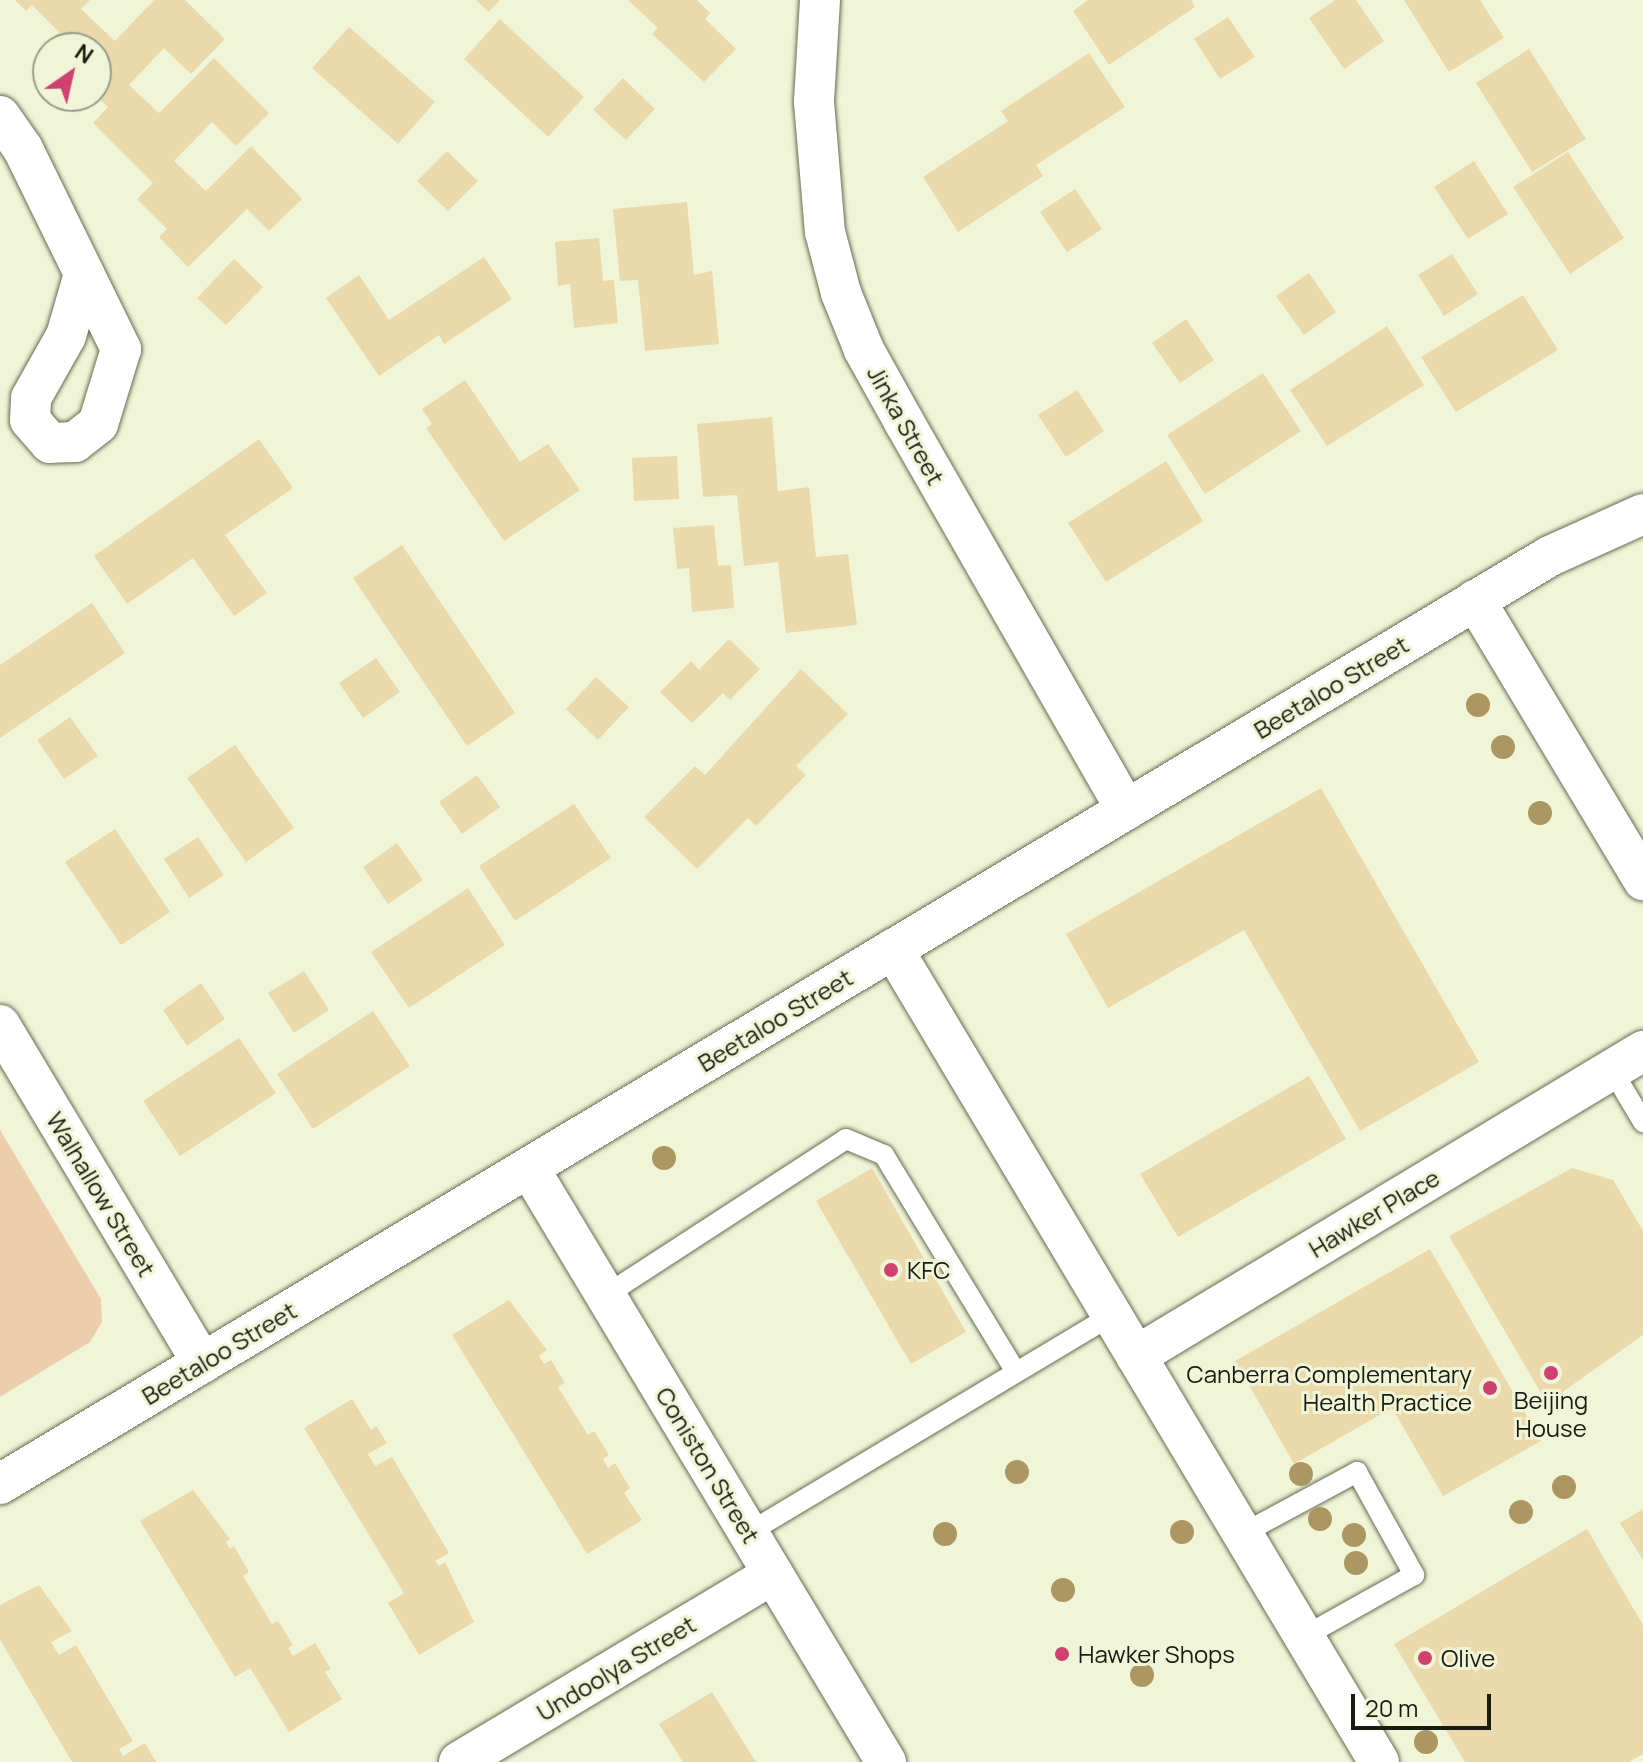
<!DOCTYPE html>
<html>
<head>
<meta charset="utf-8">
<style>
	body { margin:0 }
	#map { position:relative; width:1643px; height:1762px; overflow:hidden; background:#f1f5d8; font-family:Manrope,sans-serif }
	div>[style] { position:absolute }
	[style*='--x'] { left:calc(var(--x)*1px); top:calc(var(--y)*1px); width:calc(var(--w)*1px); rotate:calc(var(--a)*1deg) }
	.green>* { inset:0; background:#eccdac }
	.building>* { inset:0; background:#ead9aa }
	.roads { filter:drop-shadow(0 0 2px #696c53) drop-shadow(0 0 2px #696c53) }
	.service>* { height:20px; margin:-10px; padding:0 10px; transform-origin:10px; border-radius:10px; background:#fff }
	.minor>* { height:40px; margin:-20px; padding:0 20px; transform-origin:20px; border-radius:20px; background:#fff }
	.trees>* { width:24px; height:24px; margin:-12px; border-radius:50%; background:#ac9662 }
	.dots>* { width:22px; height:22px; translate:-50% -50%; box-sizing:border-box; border:4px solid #f1f5d8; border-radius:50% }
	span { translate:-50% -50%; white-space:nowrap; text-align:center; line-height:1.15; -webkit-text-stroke:6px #f1f5d8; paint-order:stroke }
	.street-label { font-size:24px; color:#191a10 }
	.poi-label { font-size:24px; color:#191a10 }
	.left { translate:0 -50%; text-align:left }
	.right { translate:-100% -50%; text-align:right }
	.north { position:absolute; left:32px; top:32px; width:80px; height:80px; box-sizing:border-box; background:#f1f5d8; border:2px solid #9b9d88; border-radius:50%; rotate:34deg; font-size:22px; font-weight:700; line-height:32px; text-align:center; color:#191a10 }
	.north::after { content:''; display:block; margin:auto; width:28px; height:36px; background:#cf4270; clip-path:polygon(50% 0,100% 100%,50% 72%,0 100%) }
	.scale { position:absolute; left:1351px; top:1694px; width:140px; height:36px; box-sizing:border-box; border:4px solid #191a10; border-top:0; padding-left:10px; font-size:24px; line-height:28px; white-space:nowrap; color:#191a10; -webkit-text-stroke:6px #f1f5d8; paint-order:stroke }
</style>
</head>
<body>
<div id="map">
	<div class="green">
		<div style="clip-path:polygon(0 1130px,101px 1299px,102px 1322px,90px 1342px,0 1397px)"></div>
	</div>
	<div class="building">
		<div style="clip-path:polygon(15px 0,90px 0,81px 9px,115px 41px,154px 0,185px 0,225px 39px,191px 74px,164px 48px,129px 85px,159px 113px,214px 58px,269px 113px,236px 146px,212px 122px,174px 161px,206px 191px,251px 146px,302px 199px,269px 231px,247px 209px,188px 267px,159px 237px,167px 229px,137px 199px,153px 183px,93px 123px,108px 107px,96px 95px,96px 48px,43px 48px,59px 32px,32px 5px,26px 11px)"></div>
		<div style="clip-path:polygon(476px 0,500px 0,489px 12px)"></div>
		<div style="clip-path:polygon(628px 0,697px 0,710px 13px,705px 19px,736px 49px,704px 82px,652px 34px,658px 28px)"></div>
		<div style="clip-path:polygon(1088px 0,1191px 0,1195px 7px,1109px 65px,1073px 11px)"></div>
		<div style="clip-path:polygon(1335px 0,1356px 0,1384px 41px,1344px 69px,1309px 18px)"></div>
		<div style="clip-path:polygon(1404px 0,1480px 0,1504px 38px,1449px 72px)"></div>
		<div style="clip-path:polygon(1228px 17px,1255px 57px,1220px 79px,1194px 39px)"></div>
		<div style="clip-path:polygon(500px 19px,584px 97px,548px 137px,464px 59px)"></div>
		<div style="clip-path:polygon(349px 27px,435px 102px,398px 144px,312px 68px)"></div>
		<div style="clip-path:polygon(1529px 49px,1586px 139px,1532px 172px,1476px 83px)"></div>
		<div style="clip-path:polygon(1089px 53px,1125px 107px,1036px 165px,1043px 176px,958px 232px,923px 177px,1008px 121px,1001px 111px)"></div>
		<div style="clip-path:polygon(623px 78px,655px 109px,626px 140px,593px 110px)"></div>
		<div style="clip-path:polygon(447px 151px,478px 181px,448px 211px,417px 181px)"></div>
		<div style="clip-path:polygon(1568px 152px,1624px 238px,1570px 274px,1513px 187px)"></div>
		<div style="clip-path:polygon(1474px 161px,1508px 214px,1468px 239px,1434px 187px)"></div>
		<div style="clip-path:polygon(1075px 189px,1102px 229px,1067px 252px,1040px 212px)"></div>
		<div style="clip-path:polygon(687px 202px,694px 275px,712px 271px,719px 344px,645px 351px,638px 280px,620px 281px,613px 209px)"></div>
		<div style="clip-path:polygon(599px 238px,603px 281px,614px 280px,618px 323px,574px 328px,570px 284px,558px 286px,555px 242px)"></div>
		<div style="clip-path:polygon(1452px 254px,1478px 294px,1444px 316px,1418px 275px)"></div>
		<div style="clip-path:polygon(484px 257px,512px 299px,444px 344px,439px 335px,379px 376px,326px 298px,359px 275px,389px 320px)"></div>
		<div style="clip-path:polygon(234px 259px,263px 287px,226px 325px,197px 298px)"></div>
		<div style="clip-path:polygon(1309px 273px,1336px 312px,1304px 335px,1276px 296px)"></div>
		<div style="clip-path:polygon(1523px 295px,1558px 350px,1456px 412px,1421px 357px)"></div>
		<div style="clip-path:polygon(1186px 319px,1214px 360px,1180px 383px,1152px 343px)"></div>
		<div style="clip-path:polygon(1387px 326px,1424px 385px,1327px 446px,1290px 390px)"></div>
		<div style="clip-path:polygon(1263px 373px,1301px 431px,1205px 494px,1167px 435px)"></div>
		<div style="clip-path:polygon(465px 380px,520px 462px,548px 444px,580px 490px,504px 541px,426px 428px,432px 424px,422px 409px)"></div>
		<div style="clip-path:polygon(1077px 390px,1104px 431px,1066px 457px,1038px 415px)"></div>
		<div style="clip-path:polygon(772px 417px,778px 491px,809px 487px,816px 557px,848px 554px,857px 625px,786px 633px,778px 562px,744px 566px,737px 495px,703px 497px,697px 424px)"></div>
		<div style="clip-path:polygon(259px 439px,293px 488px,225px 535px,267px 593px,234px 616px,193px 558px,127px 604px,94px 556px)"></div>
		<div style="clip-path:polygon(677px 456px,679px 499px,634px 501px,632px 458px)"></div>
		<div style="clip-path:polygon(1166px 461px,1203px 521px,1106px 582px,1068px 523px)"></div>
		<div style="clip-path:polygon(714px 525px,718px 566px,731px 565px,734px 608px,692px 612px,689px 568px,677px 569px,673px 528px)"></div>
		<div style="clip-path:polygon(402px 545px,515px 713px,467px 746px,353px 578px)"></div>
		<div style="clip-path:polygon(92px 603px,125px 653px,0 738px,0 665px)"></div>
		<div style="clip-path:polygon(729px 639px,760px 669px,730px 700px,723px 693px,692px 723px,660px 692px,691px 661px,699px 670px)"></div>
		<div style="clip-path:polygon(376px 658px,400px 692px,363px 718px,339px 683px)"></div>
		<div style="clip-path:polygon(801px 669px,848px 714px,796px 766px,806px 775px,756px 826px,748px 818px,697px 869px,644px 817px,695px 766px,705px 775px)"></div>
		<div style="clip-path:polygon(596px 677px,629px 707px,598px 740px,566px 709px)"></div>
		<div style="clip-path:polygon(70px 717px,98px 756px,64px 779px,37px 740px)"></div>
		<div style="clip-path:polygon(235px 745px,294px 828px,246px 862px,187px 778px)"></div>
		<div style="clip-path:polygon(477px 775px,500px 807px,462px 834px,439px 802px)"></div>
		<div style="clip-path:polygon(1321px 788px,1479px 1062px,1360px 1131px,1244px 930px,1108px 1008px,1066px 934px)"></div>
		<div style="clip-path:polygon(574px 804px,611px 858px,515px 921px,479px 866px)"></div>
		<div style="clip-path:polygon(115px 829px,170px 912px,121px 945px,65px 862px)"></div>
		<div style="clip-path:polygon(198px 837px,224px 875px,189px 898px,164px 859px)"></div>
		<div style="clip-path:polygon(397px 843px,423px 880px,388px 904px,363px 867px)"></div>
		<div style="clip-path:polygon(468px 888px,505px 945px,409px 1008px,371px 952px)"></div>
		<div style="clip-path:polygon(304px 971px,329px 1010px,294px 1033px,268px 993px)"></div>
		<div style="clip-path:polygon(201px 983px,225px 1019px,187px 1046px,163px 1010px)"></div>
		<div style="clip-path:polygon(373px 1011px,410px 1066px,313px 1129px,277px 1074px)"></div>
		<div style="clip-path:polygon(239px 1038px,276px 1093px,180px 1156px,143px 1101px)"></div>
		<div style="clip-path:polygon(1309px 1076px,1346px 1139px,1178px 1237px,1140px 1174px)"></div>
		<div style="clip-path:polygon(872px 1168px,966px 1332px,911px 1364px,816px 1201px)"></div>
		<div style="clip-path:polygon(1572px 1168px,1613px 1180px,1643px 1231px,1643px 1335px,1547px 1403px,1449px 1236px)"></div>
		<div style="clip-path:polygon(1430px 1249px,1541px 1441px,1443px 1496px,1392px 1408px,1294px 1464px,1235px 1361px)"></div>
		<div style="clip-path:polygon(509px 1300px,547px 1350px,539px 1356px,544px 1364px,551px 1360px,565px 1383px,558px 1387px,588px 1435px,594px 1431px,609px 1455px,603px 1459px,608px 1468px,615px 1463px,630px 1488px,624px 1493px,642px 1520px,587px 1554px,452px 1335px)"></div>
		<div style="clip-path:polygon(352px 1399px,371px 1430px,376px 1426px,387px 1443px,368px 1454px,375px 1466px,392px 1457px,449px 1553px,435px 1561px,439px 1566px,445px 1562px,474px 1622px,419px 1655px,388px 1603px,404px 1593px,304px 1428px)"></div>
		<div style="clip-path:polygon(193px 1490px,230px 1539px,226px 1542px,230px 1549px,234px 1546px,249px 1572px,243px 1576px,272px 1624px,278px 1621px,293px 1645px,288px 1648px,293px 1656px,315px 1643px,331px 1669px,325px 1672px,342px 1699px,289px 1732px,250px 1668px,235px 1677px,140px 1521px)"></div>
		<div style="clip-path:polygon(1643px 1509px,1643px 1560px,1620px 1523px)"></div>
		<div style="clip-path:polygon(1587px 1529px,1643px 1625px,1643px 1754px,1629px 1762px,1465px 1762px,1394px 1644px)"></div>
		<div style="clip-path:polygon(39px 1585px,72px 1631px,51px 1642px,59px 1655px,76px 1645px,133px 1741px,119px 1749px,123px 1756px,145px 1743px,156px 1762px,72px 1762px,0 1640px,0 1605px)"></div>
		<div style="clip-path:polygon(712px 1692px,756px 1762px,683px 1762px,659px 1724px)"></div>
	</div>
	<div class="roads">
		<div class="service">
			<div style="--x:1612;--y:1070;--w:61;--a:59.2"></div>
			<div style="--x:606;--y:1295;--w:286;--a:-33"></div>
			<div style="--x:846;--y:1139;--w:41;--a:22.8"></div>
			<div style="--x:884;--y:1155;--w:254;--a:58.7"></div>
			<div style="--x:748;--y:1533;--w:424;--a:-30.9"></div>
			<div style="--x:1242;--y:1534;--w:131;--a:-28.3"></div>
			<div style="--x:1357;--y:1472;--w:118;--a:61"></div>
			<div style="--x:1414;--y:1575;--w:125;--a:150.8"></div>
		</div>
		<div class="minor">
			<div style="--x:820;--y:0;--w:102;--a:93.4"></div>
			<div style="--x:814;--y:102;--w:130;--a:85.2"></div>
			<div style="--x:825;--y:232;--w:63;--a:75.3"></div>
			<div style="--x:841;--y:293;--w:61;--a:68"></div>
			<div style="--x:864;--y:350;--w:82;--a:60.9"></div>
			<div style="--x:904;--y:422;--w:447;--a:60.2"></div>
			<div style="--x:0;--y:116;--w:40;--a:55.1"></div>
			<div style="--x:23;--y:149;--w:223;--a:63.9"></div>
			<div style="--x:121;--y:349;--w:78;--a:107"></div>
			<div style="--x:98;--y:424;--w:29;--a:142"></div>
			<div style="--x:75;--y:442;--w:25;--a:178"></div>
			<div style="--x:50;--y:443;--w:30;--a:-131"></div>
			<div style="--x:30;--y:420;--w:22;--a:-87"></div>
			<div style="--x:31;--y:398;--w:71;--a:-60.6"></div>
			<div style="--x:66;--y:336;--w:65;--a:-73.8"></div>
			<div style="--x:1475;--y:600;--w:327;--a:59"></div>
			<div style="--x:893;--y:949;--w:947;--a:59.13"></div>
			<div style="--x:0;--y:1025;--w:394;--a:59.1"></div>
			<div style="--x:529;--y:1168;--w:693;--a:58.99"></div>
			<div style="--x:1136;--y:1356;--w:592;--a:-31.03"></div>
			<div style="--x:0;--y:1484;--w:1807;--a:-30.91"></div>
			<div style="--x:1550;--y:556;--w:102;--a:-24.3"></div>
			<div style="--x:459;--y:1762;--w:366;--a:-30.9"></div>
		</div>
	</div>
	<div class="trees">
		<div style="left:1478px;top:705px"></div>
		<div style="left:1503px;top:747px"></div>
		<div style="left:1540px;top:813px"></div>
		<div style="left:664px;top:1158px"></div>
		<div style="left:1017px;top:1472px"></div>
		<div style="left:1301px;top:1474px"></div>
		<div style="left:1564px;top:1487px"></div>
		<div style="left:1521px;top:1512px"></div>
		<div style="left:1320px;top:1519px"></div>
		<div style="left:1182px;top:1532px"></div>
		<div style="left:945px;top:1534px"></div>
		<div style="left:1354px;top:1535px"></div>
		<div style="left:1356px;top:1563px"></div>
		<div style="left:1063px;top:1590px"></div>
		<div style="left:1142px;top:1675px"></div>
		<div style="left:1426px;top:1742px"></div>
	</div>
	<div class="dots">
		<div style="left:891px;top:1270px;background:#cf4270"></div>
		<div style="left:1551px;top:1373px;background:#cf4270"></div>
		<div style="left:1490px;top:1388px;background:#cf4270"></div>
		<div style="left:1062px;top:1654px;background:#cf4270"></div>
		<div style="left:1425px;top:1658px;background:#cf4270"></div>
	</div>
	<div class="street-label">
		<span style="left:906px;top:425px;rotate:61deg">Jinka Street</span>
		<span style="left:1331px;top:687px;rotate:-31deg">Beetaloo Street</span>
		<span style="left:775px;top:1020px;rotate:-31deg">Beetaloo Street</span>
		<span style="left:101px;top:1194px;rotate:59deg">Walhallow Street</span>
		<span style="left:1374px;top:1213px;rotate:-31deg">Hawker Place</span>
		<span style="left:219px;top:1353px;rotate:-31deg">Beetaloo Street</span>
		<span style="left:708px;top:1465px;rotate:59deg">Coniston Street</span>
		<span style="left:616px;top:1668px;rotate:-31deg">Undoolya Street</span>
	</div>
	<div class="poi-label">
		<span class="left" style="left:907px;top:1270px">KFC</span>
		<span class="right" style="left:1472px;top:1388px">Canberra Complementary<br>Health Practice</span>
		<span style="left:1551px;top:1414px">Beijing<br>House</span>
		<span class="left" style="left:1078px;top:1654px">Hawker Shops</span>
		<span class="left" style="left:1441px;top:1658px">Olive</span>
	</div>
	<div class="north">N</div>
	<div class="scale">20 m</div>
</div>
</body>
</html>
